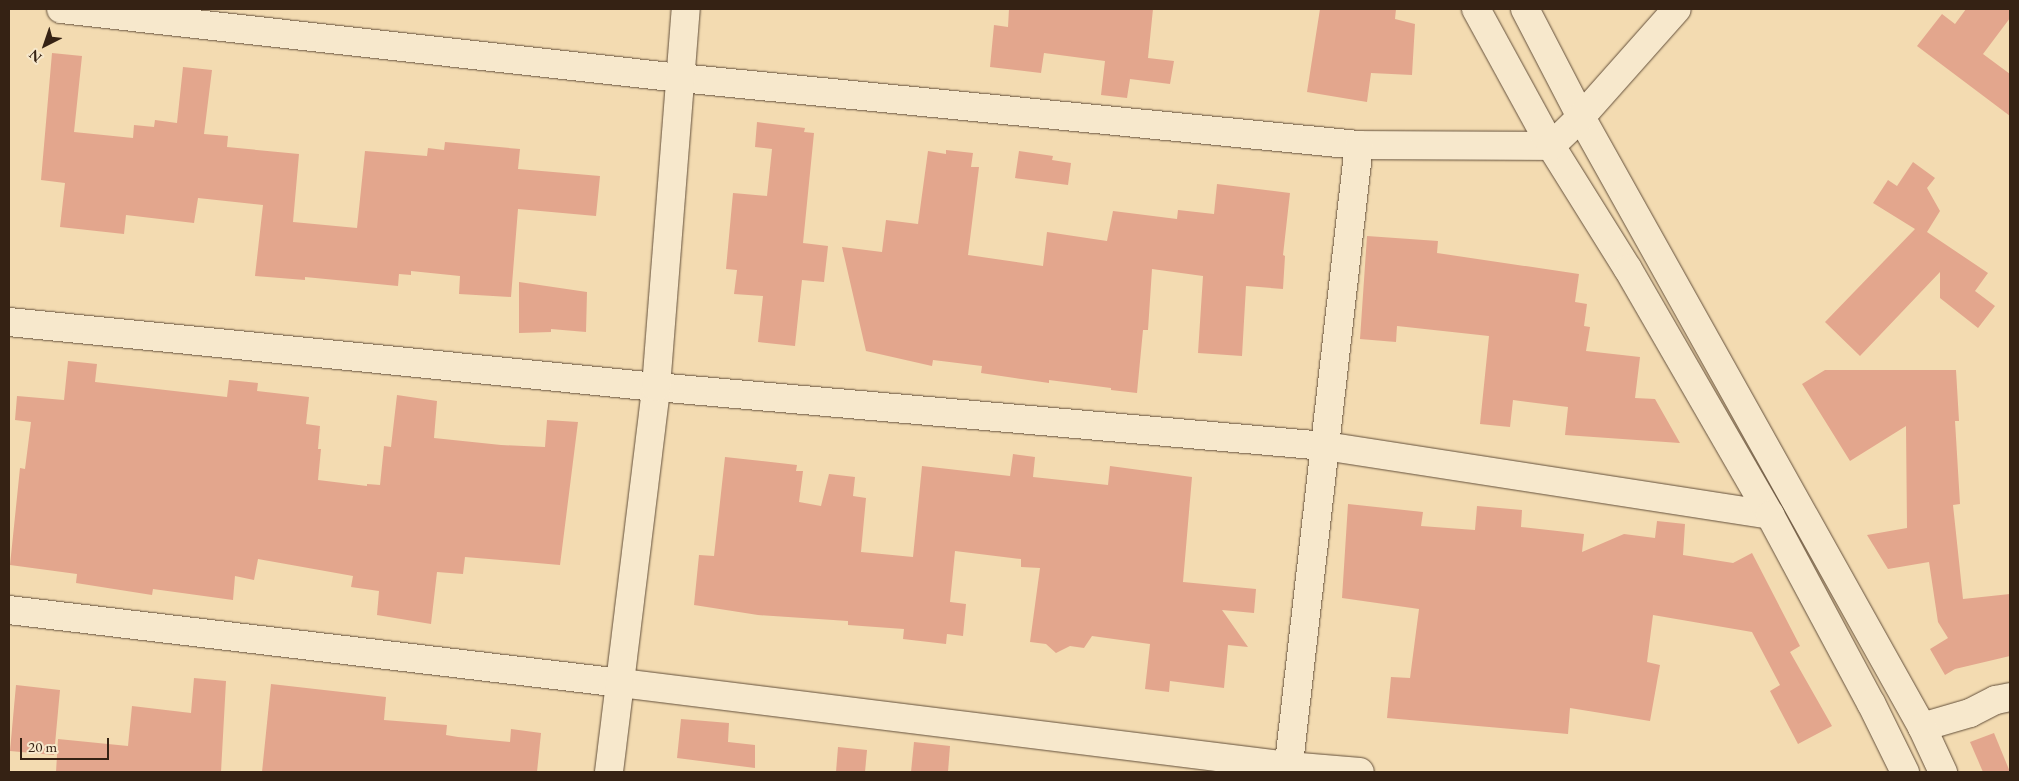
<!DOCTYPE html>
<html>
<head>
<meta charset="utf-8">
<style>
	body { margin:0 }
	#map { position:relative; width:2019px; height:781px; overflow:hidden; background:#f3dbb1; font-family:"EB Garamond",serif }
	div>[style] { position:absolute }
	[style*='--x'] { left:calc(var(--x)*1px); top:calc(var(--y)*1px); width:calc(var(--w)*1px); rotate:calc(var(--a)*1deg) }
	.building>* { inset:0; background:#e3a68d }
	.roads { filter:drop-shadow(0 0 1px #64503b) drop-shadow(0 0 1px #64503b) }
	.street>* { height:28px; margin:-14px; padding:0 14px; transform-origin:14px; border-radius:14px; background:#f7e8cc }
	.secondary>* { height:28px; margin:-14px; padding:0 14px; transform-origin:14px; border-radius:14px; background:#f7e8cc }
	span { translate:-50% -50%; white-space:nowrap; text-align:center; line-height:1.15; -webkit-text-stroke:4px #f7e8cc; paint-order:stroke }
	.frame { position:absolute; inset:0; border:10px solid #352214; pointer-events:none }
	.north { position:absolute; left:20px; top:20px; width:50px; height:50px; -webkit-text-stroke:4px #f7e8cc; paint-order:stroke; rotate:221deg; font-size:14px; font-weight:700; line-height:20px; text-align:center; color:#352214 }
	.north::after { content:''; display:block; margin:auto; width:18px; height:22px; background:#352214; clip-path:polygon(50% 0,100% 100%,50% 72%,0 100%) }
	.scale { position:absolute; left:20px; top:738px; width:89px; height:22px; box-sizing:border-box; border:2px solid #352214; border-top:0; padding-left:6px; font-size:15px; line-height:18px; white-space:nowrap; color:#352214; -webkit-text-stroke:4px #f7e8cc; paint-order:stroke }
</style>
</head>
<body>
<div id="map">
	<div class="building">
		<div style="clip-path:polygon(1009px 9px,1153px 9px,1148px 58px,1174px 61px,1170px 84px,1130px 79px,1127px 98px,1101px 95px,1105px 61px,1044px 53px,1041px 73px,990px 67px,994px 25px,1008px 27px)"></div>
		<div style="clip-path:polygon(1320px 9px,1396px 9px,1395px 19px,1415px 24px,1412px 75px,1371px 73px,1367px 102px,1307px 92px)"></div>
		<div style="clip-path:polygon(1966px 9px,2010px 9px,2010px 18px,1983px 54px,2010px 74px,2010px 116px,1917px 46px,1942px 14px,1955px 24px)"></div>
		<div style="clip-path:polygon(52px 53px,82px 56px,74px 132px,133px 138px,134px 125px,154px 127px,155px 120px,177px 123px,183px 67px,212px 70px,204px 134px,228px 136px,227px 147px,299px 154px,293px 222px,357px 228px,365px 151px,427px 156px,428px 148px,444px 150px,445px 142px,520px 149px,518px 169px,600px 176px,596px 216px,518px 209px,511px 297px,459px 294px,460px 276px,411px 271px,411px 275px,399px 274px,398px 286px,305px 277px,305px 280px,255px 276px,263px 205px,198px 198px,194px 223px,126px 215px,124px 234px,60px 227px,65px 183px,41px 180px)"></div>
		<div style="clip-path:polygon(757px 122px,805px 128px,804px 132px,814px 133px,803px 243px,828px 246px,824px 282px,802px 280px,795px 346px,758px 342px,763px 296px,734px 294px,737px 270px,726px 269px,733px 193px,767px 196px,772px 149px,755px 147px)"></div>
		<div style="clip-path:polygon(946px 150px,973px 153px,971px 167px,979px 167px,968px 255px,1043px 266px,1047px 232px,1107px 241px,1113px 211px,1177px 219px,1178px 210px,1214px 214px,1217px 184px,1290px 193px,1283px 255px,1285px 256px,1283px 289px,1246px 286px,1242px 356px,1198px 353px,1203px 276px,1152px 269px,1148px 330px,1143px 330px,1137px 393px,1111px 390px,1111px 388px,1049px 380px,1049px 383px,981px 373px,982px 366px,933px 360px,932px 366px,866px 351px,842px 247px,882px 252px,886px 220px,918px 224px,928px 151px,946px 154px)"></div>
		<div style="clip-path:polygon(1019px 151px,1053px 156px,1052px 160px,1071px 163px,1068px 185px,1015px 178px)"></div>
		<div style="clip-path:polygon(1913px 162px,1935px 178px,1927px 188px,1940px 211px,1927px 232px,1988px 273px,1975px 291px,1995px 306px,1978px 328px,1940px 298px,1940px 272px,1860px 356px,1825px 322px,1915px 229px,1873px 203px,1888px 180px,1897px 186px)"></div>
		<div style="clip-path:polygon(1367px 236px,1438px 241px,1437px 253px,1579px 274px,1575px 302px,1587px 304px,1584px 326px,1590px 327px,1586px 351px,1640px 357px,1635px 398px,1655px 399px,1680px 443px,1565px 435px,1568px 407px,1513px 400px,1510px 427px,1480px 424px,1489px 336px,1397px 326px,1396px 342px,1360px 339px)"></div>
		<div style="clip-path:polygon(519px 282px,587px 292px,586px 332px,551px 329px,551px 332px,519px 333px)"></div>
		<div style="clip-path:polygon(68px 361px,97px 364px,95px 382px,227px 397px,229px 380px,258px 383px,257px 391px,309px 397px,306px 424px,320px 426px,318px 449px,321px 449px,318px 480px,367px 486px,367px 484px,380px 485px,384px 446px,391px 447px,397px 395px,437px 401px,434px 438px,501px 445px,545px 447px,547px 420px,578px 422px,560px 565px,465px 557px,463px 574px,437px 572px,431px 624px,377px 615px,379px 591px,351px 587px,353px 576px,258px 559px,254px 580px,235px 576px,233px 600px,153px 589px,152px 595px,76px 583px,77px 574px,10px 565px,20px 468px,25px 469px,31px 422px,15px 420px,17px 396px,64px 400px)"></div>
		<div style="clip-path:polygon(1825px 370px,1956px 370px,1959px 421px,1955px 421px,1960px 504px,1953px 505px,1963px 599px,2010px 594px,2010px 656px,1955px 669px,1945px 675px,1930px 649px,1948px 638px,1938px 622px,1929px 562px,1888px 569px,1867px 535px,1907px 528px,1906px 426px,1850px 461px,1802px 384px)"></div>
		<div style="clip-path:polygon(1013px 454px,1035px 457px,1033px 477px,1108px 485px,1110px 466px,1192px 477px,1183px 582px,1256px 589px,1254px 613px,1222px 610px,1248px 647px,1228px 645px,1224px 688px,1170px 681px,1169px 692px,1145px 689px,1150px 644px,1092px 636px,1084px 648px,1070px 646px,1056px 653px,1046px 644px,1030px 642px,1040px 568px,1021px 567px,1021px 559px,955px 551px,950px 602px,966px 604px,963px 636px,947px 634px,946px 644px,903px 639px,904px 629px,848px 625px,848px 621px,758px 615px,694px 605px,699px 555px,714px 556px,725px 457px,797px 465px,796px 471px,803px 471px,799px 502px,821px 506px,829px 474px,855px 477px,853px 496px,866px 498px,861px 552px,913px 557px,922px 466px,1010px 476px)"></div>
		<div style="clip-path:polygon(1348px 504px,1423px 512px,1421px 526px,1475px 530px,1477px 506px,1522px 510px,1521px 527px,1584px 534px,1582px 552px,1624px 534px,1655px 538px,1657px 521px,1685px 524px,1683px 555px,1733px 563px,1752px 553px,1800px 646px,1790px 652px,1832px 726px,1798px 744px,1770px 691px,1780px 685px,1752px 632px,1653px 615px,1647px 662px,1660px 665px,1650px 721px,1570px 708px,1568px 734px,1387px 718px,1391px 677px,1410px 678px,1419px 609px,1342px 598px)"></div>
		<div style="clip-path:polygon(194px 678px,226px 681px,221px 772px,56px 772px,58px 739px,128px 746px,132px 706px,191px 713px)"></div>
		<div style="clip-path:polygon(271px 684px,386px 697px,384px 720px,447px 725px,446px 735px,458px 737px,510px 742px,511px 729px,541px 733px,537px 772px,262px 772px)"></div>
		<div style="clip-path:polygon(16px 685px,60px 690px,54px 755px,10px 751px)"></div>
		<div style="clip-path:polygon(681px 719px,729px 723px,728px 742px,755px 745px,755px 768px,677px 758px)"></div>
		<div style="clip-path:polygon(1994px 733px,2010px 772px,1983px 772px,1970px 742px)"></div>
		<div style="clip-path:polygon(914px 742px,950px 746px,948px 772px,911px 772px)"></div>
		<div style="clip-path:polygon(838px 747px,867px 750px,865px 772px,836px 772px)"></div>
	</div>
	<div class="roads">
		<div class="street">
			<div style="--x:61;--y:9;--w:623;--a:6.36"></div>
			<div style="--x:680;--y:78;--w:682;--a:5.64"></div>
			<div style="--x:1359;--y:145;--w:192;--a:0.3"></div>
			<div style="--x:9;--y:322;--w:650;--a:5.74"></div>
			<div style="--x:656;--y:387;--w:672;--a:5.04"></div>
			<div style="--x:1325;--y:446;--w:450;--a:8.8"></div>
			<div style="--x:9;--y:610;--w:616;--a:6.8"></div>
			<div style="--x:621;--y:683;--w:672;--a:7.09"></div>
			<div style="--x:1288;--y:766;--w:72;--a:4.8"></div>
			<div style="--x:1922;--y:727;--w:50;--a:-16.3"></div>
			<div style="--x:1970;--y:713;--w:29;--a:-27"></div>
			<div style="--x:1996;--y:700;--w:14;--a:-12"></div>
			<div style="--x:609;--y:772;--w:388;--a:-83"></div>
			<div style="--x:656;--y:387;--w:379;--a:-85.5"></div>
			<div style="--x:1288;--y:772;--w:631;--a:-83.54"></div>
		</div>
		<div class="secondary">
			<div style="--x:1476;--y:9;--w:156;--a:61.3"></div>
			<div style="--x:1551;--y:146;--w:145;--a:58"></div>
			<div style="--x:1628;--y:269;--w:284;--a:60"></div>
			<div style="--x:1770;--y:515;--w:213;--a:61.8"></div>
			<div style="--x:1871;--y:703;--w:77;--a:63.8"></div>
			<div style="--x:1525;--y:9;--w:122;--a:62.6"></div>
			<div style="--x:1581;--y:117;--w:699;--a:60.79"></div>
			<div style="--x:1922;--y:727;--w:50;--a:65"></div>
			<div style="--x:1551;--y:146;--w:42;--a:-44"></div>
			<div style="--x:1581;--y:117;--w:144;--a:-48.4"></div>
		</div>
	</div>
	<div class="frame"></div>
	<div class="north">N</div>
	<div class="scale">20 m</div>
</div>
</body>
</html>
